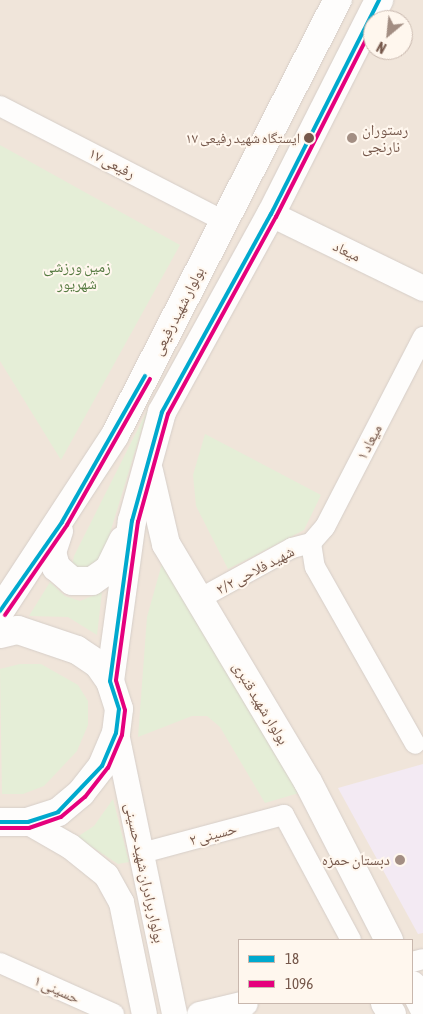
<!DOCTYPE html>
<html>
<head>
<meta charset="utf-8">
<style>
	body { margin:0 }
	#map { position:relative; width:423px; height:1014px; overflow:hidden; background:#f7f2ec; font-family:"Asap Condensed","Noto Naskh Arabic",sans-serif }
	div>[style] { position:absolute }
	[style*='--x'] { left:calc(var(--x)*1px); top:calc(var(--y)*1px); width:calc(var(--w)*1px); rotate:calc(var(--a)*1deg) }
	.residential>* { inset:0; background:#f0e5da }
	.education>* { inset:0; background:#f3eaf3 }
	.green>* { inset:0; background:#e5eed7 }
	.roads { filter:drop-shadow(0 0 1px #d6cec8) drop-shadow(0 0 1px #d6cec8) }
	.minor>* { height:20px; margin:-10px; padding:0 10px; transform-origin:10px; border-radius:10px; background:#fefdfc }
	.tertiary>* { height:25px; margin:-12.5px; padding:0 12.5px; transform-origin:12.5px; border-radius:12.5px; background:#fefdfc }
	.secondary>* { height:28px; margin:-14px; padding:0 14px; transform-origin:14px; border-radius:14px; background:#fefdfc }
	.bus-1>* { height:4px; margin:-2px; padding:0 2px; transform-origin:2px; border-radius:2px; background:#00a9ce }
	.bus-2>* { height:4px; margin:-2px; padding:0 2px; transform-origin:2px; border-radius:2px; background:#e5007d }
	.dots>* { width:14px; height:14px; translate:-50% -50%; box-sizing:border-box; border:2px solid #fff7ee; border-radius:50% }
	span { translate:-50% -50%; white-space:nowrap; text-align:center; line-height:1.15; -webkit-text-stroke:4px #fff7ee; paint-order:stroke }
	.bus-label { font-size:14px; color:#76584b }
	.right { translate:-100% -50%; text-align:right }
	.poi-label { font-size:15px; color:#76584b }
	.left { translate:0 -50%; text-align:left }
	.street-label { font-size:15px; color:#76584b }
	.park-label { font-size:15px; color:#577c43 }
	.legend { position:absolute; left:238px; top:939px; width:175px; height:65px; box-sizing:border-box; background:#fff7ee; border:1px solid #c8b7ad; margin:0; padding:6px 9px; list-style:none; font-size:15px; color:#76584b }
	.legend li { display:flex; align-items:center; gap:10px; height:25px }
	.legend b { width:25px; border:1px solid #c8b7ad }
	.north { position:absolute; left:363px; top:10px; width:50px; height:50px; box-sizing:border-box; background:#fff7ee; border:1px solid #c8b7ad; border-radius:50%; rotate:208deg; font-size:14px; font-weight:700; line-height:20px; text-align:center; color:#76584b }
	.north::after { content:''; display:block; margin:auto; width:18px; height:22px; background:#a38e83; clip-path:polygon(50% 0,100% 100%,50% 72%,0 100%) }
</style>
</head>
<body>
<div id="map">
	<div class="residential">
		<div style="clip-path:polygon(evenodd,0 0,423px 0,423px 1014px,0 1014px,0 0,373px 20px,403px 20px,403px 50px,373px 50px,373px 20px,0 0,239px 940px,412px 940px,412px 1003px,239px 1003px,239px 940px)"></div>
	</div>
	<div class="education">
		<div style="clip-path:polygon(423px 764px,423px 933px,418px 934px,338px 788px)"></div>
	</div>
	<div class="green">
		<div style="clip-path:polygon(0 145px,180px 245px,61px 460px,0 361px)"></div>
		<div style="clip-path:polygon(148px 409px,102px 559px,88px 576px,72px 566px,74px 556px)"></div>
		<div style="clip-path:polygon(205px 434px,321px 495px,304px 530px,228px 569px,196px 506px,193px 475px)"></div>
		<div style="clip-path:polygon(163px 560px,299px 793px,265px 803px,220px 727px,207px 716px,192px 716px,138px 737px,147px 617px)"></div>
		<div style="clip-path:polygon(50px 582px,65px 596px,80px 601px,102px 592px,97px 635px,68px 617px,29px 616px)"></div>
		<div style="clip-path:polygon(20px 664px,41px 664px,78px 685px,88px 701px,88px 725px,77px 751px,44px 786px,23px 794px,2px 794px,0 669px)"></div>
		<div style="clip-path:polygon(113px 799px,129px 862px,118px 864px,77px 837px,94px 826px)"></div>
	</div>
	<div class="roads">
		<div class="minor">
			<div style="--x:0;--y:106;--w:252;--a:27.2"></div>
			<div style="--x:311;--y:543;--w:21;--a:-49"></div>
			<div style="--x:325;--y:527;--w:214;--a:-62.7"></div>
			<div style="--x:311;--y:543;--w:24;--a:81"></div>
			<div style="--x:315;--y:567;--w:203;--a:60.5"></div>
			<div style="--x:199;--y:599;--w:106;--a:-28.7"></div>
			<div style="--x:292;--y:548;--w:20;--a:-15"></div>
			<div style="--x:142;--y:853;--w:147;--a:-15"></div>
			<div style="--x:284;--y:815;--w:142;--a:61.8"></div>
			<div style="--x:412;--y:962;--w:11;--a:-15"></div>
			<div style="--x:0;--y:963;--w:125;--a:24.1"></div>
		</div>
		<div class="tertiary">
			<div style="--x:271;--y:214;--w:169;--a:26"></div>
			<div style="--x:116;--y:733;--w:287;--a:78.3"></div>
			<div style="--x:28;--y:822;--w:48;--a:29.7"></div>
			<div style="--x:70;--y:846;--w:46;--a:38.9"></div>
			<div style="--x:106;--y:875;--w:31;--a:61"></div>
			<div style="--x:121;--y:902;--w:114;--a:78.4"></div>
			<div style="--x:199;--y:1014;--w:47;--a:-13.4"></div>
		</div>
		<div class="secondary">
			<div style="--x:149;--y:471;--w:75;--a:76.9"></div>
			<div style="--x:166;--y:544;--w:277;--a:59.2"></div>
			<div style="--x:308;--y:782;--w:178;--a:62.9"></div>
			<div style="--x:59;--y:531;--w:22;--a:108"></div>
			<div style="--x:52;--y:552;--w:16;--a:75"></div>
			<div style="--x:56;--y:567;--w:21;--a:41"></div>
			<div style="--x:72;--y:581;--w:20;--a:0"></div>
			<div style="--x:92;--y:581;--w:21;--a:-35"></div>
			<div style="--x:109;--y:569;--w:32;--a:-64"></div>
			<div style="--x:0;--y:611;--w:210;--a:-56.8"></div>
			<div style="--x:115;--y:435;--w:489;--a:-62.9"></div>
			<div style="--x:0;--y:634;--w:18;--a:-13"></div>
			<div style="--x:18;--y:630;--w:62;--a:18.7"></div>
			<div style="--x:77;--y:650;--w:25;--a:34"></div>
			<div style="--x:98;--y:664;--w:21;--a:55"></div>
			<div style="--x:110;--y:681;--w:29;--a:72"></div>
			<div style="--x:119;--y:709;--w:24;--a:97"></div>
			<div style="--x:116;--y:733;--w:36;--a:113"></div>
			<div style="--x:102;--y:766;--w:34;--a:128"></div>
			<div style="--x:81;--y:793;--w:30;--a:140"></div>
			<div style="--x:58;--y:812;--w:32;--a:162"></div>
			<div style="--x:28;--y:822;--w:28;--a:180"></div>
			<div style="--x:110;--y:681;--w:162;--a:-82.2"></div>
			<div style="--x:132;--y:521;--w:113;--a:-74.6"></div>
			<div style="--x:162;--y:412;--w:226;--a:-61.2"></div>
			<div style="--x:271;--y:214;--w:240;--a:-63.2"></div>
			<div style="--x:412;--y:985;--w:25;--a:63"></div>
			<div style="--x:385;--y:1003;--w:13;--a:58"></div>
		</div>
	</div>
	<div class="bus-1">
		<div style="--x:0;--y:611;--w:108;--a:-55.1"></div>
		<div style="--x:62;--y:522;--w:168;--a:-60.4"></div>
		<div style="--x:0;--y:822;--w:28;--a:0"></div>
		<div style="--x:28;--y:822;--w:32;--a:-18"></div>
		<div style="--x:58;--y:812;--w:64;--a:-46.3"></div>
		<div style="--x:102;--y:766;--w:36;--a:-67"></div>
		<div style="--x:116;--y:733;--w:24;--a:-83"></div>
		<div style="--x:119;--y:709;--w:29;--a:-108"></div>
		<div style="--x:110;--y:681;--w:162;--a:-82.2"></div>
		<div style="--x:132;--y:521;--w:113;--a:-74.6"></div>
		<div style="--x:162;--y:412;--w:226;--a:-61.2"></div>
		<div style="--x:271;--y:214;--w:240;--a:-63.2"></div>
	</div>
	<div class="bus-2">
		<div style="--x:5;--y:615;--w:109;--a:-55.4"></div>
		<div style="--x:67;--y:525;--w:168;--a:-60.4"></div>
		<div style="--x:0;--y:828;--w:29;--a:0"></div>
		<div style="--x:29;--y:828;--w:34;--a:-19"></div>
		<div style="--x:61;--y:817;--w:31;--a:-40"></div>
		<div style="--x:85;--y:797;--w:37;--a:-52"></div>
		<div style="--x:108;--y:768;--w:36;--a:-67"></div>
		<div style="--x:122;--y:735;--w:25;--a:-83"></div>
		<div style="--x:125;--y:710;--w:31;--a:-107"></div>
		<div style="--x:116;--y:680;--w:160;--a:-82.1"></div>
		<div style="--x:138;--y:522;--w:112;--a:-74.5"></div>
		<div style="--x:168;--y:414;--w:225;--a:-61.3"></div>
		<div style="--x:276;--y:217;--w:214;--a:-63.1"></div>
	</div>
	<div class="dots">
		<div style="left:309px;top:138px;background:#76584b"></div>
		<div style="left:352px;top:138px;background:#a38e83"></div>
		<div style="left:400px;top:860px;background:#a38e83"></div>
	</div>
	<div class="bus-label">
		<span class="right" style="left:300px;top:138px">ایستگاه شهید رفیعی ۱۷</span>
	</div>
	<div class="poi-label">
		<span class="left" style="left:362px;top:138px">رستوران<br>نارنجی</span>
		<span class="right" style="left:390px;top:860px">دبستان حمزه</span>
	</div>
	<div class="street-label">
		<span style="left:112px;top:163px;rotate:27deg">رفیعی ۱۷</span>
		<span style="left:347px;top:251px;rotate:26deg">میعاد</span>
		<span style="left:178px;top:311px;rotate:-63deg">بولوار شهید رفیعی</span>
		<span style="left:369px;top:442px;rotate:-63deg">میعاد ۱</span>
		<span style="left:255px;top:570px;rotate:-28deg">شهید فلاحی ۲/۲</span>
		<span style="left:261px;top:703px;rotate:59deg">بولوار شهید قنبری</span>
		<span style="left:213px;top:834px;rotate:-15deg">حسینی ۲</span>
		<span style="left:145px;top:873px;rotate:78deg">بولوار برادران شهید حسینی</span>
		<span style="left:57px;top:989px;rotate:24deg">حسینی ۱</span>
	</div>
	<div class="park-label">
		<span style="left:77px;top:275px">زمین ورزشی<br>شهریور</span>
	</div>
	<ul class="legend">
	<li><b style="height:6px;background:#00a9ce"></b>18</li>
	<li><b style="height:6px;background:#e5007d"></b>1096</li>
	</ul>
	<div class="north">N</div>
</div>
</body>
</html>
